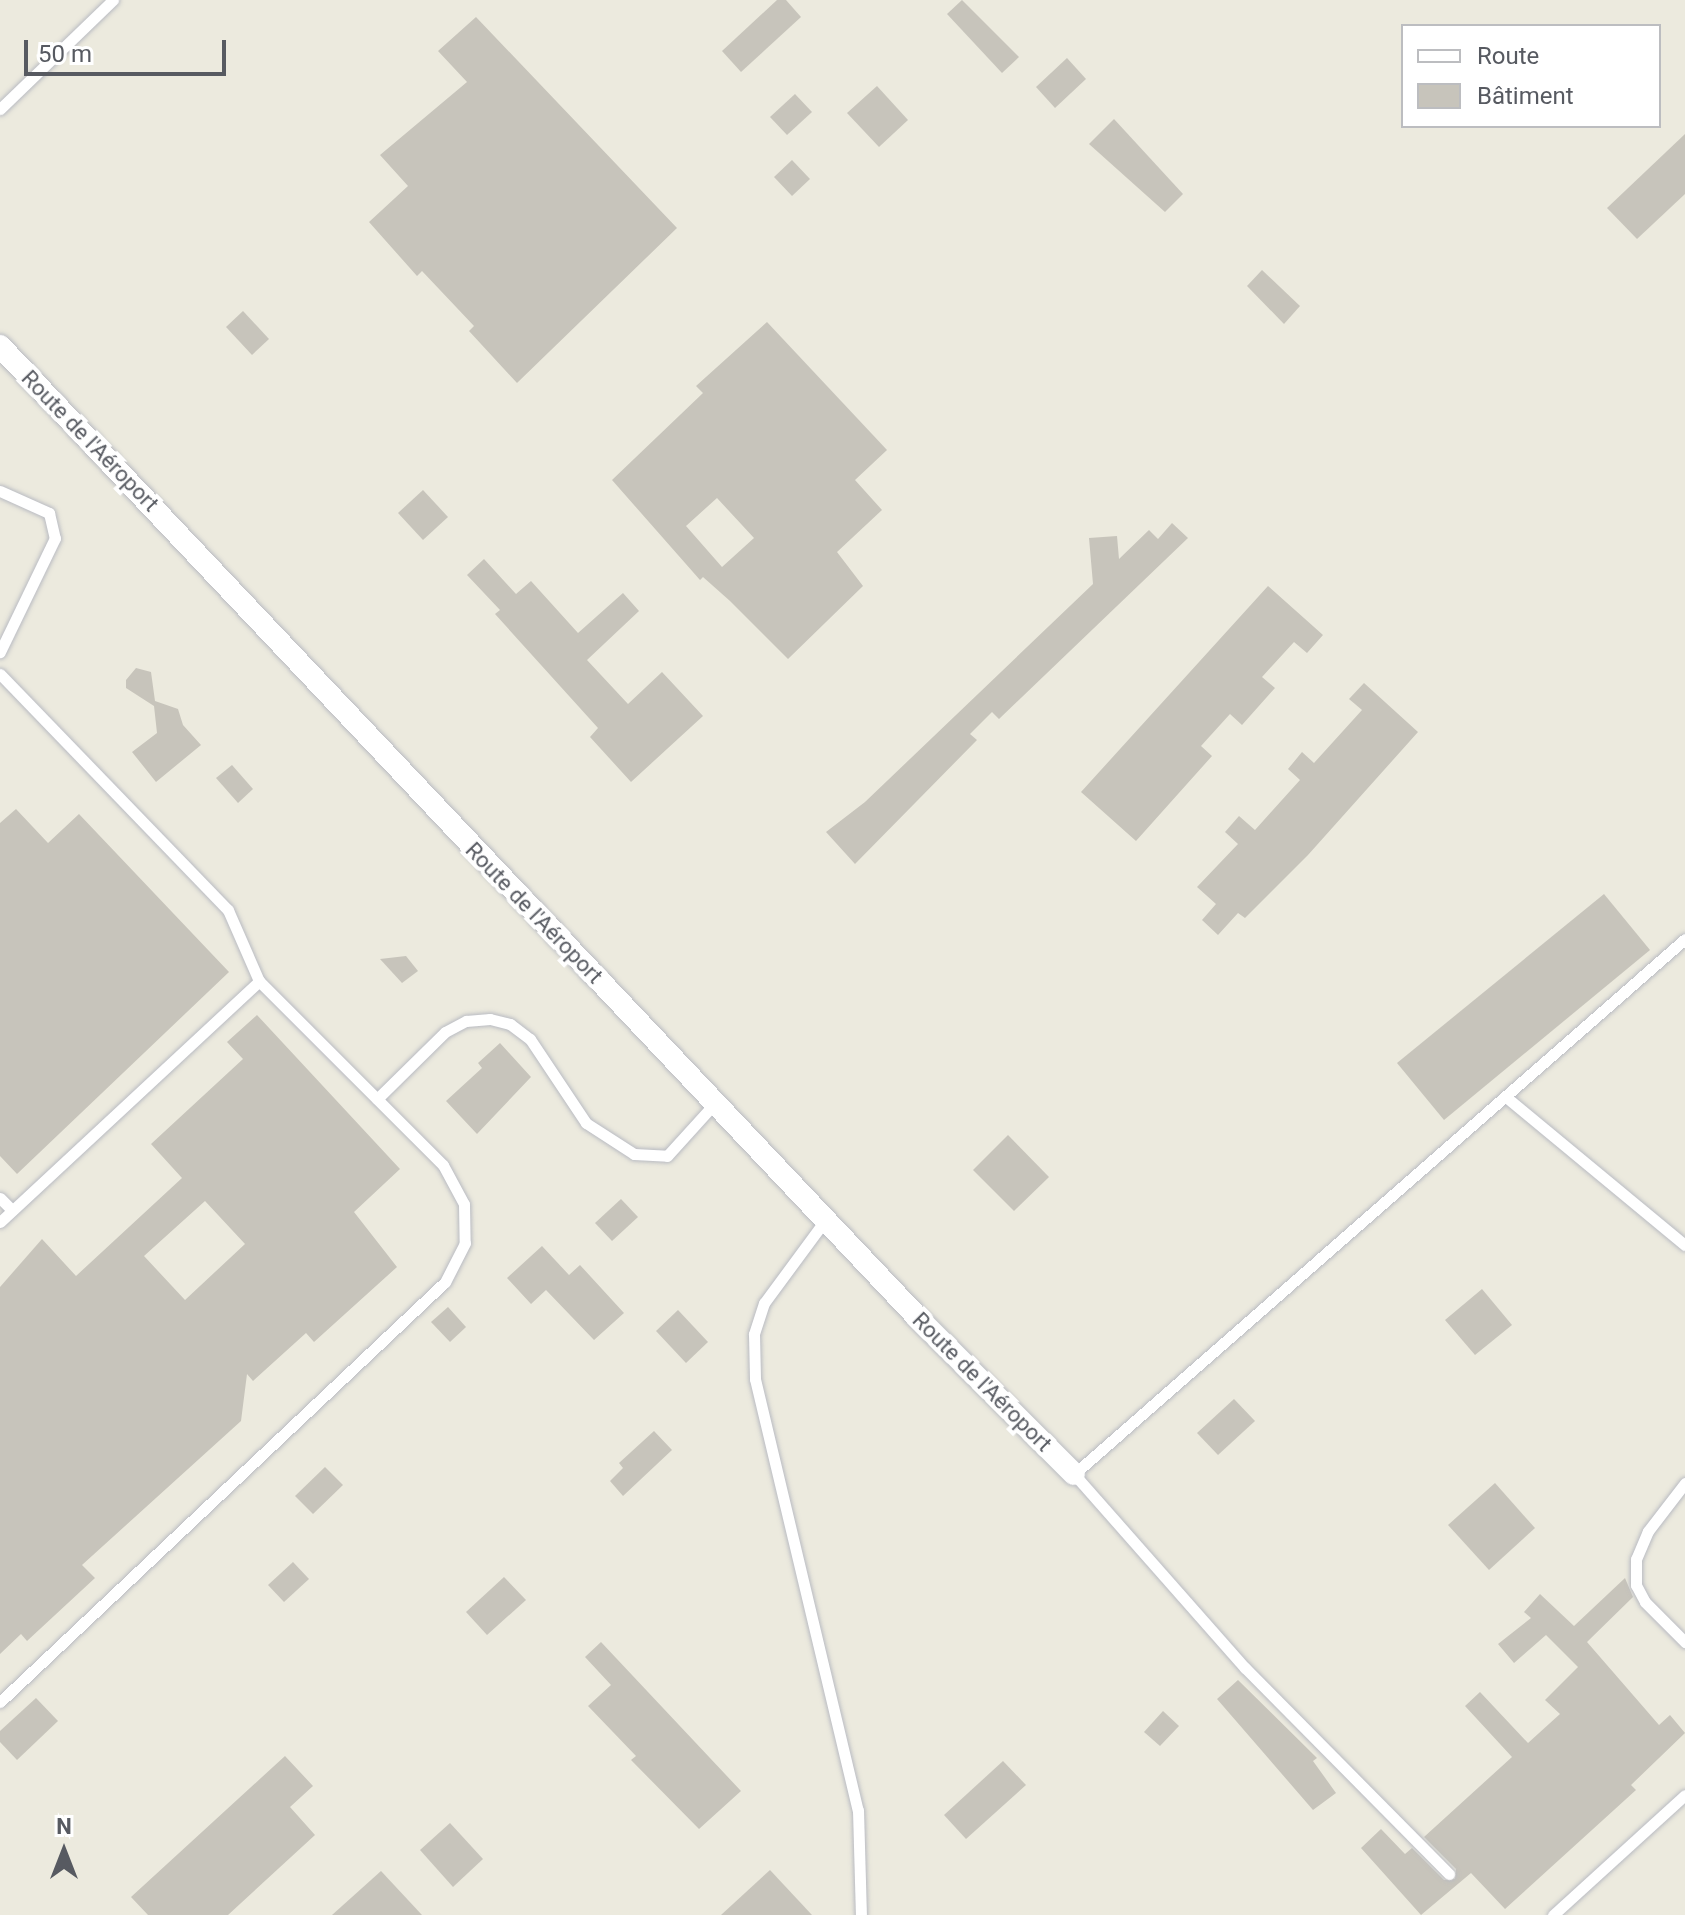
<!DOCTYPE html>
<html>
<head>
<meta charset="utf-8">
<style>
	body { margin:0 }
	#map { position:relative; width:1685px; height:1915px; overflow:hidden; background:#eceade; font-family:Roboto,sans-serif }
	div>[style] { position:absolute }
	[style*='--x'] { left:calc(var(--x)*1px); top:calc(var(--y)*1px); width:calc(var(--w)*1px); rotate:calc(var(--a)*1deg) }
	.building>* { inset:0; background:#c7c4bb }
	.roads { filter:drop-shadow(0 0 2px #b9bbc2) drop-shadow(0 0 2px #b9bbc2) }
	.lane>* { height:11px; margin:-5.5px; padding:0 5.5px; transform-origin:5.5px; border-radius:5.5px; background:#fff }
	.street>* { height:22px; margin:-11px; padding:0 11px; transform-origin:11px; border-radius:11px; background:#fff }
	span { translate:-50% -50%; white-space:nowrap; text-align:center; line-height:1.15; -webkit-text-stroke:8px #fff; paint-order:stroke }
	.street-label { font-size:22px; color:#575a61 }
	.legend { position:absolute; left:1401px; top:24px; width:260px; height:104px; box-sizing:border-box; background:#fff; border:2px solid #bcbdc0; margin:0; padding:10px 14px; list-style:none; font-size:24px; color:#575a61 }
	.legend li { display:flex; align-items:center; gap:16px; height:40px }
	.legend b { width:40px; border:2px solid #bcbdc0 }
	.north { position:absolute; left:24px; top:1811px; width:80px; height:80px; -webkit-text-stroke:6px #fff; paint-order:stroke; rotate:0deg; font-size:22px; font-weight:700; line-height:32px; text-align:center; color:#575a61 }
	.north::after { content:''; display:block; margin:auto; width:28px; height:36px; background:#575a61; clip-path:polygon(50% 0,100% 100%,50% 72%,0 100%) }
	.scale { position:absolute; left:24px; top:40px; width:202px; height:36px; box-sizing:border-box; border:4px solid #575a61; border-top:0; padding-left:10px; font-size:24px; line-height:28px; white-space:nowrap; color:#575a61; -webkit-text-stroke:6px #fff; paint-order:stroke }
</style>
</head>
<body>
<div id="map">
	<div class="building">
		<div style="clip-path:polygon(777px 0,786px 0,801px 17px,741px 72px,722px 51px)"></div>
		<div style="clip-path:polygon(962px 0,1019px 57px,1002px 73px,947px 14px)"></div>
		<div style="clip-path:polygon(476px 17px,677px 228px,517px 383px,469px 331px,474px 326px,422px 271px,417px 276px,369px 222px,408px 186px,380px 155px,467px 82px,438px 51px)"></div>
		<div style="clip-path:polygon(1067px 58px,1086px 79px,1055px 108px,1036px 87px)"></div>
		<div style="clip-path:polygon(877px 86px,908px 120px,879px 147px,847px 113px)"></div>
		<div style="clip-path:polygon(795px 94px,812px 112px,787px 135px,770px 117px)"></div>
		<div style="clip-path:polygon(1114px 119px,1183px 194px,1165px 212px,1089px 144px)"></div>
		<div style="clip-path:polygon(1685px 134px,1685px 194px,1637px 239px,1607px 208px)"></div>
		<div style="clip-path:polygon(792px 160px,810px 179px,792px 196px,774px 177px)"></div>
		<div style="clip-path:polygon(1262px 270px,1300px 306px,1284px 324px,1247px 286px)"></div>
		<div style="clip-path:polygon(243px 311px,269px 339px,252px 355px,226px 327px)"></div>
		<div style="clip-path:polygon(evenodd,767px 322px,887px 450px,855px 480px,882px 510px,837px 552px,863px 586px,788px 659px,730px 601px,703px 577px,700px 580px,612px 480px,703px 393px,696px 386px,767px 322px,717px 498px,754px 538px,722px 567px,686px 526px,717px 498px)"></div>
		<div style="clip-path:polygon(423px 490px,448px 517px,423px 540px,398px 513px)"></div>
		<div style="clip-path:polygon(1172px 523px,1188px 538px,999px 719px,992px 712px,970px 734px,977px 740px,855px 864px,826px 832px,865px 802px,1093px 584px,1089px 538px,1117px 536px,1119px 559px,1149px 530px,1158px 539px)"></div>
		<div style="clip-path:polygon(484px 559px,516px 594px,531px 581px,578px 633px,623px 593px,639px 611px,587px 660px,628px 704px,662px 672px,703px 716px,631px 782px,590px 737px,598px 728px,495px 614px,500px 610px,467px 575px)"></div>
		<div style="clip-path:polygon(1268px 586px,1323px 635px,1307px 653px,1294px 642px,1262px 677px,1275px 688px,1242px 725px,1230px 714px,1201px 746px,1212px 756px,1136px 841px,1081px 792px)"></div>
		<div style="clip-path:polygon(136px 668px,151px 672px,155px 701px,178px 709px,183px 725px,201px 745px,156px 782px,132px 752px,157px 733px,154px 706px,126px 688px,126px 680px)"></div>
		<div style="clip-path:polygon(1364px 683px,1418px 732px,1308px 855px,1245px 918px,1238px 913px,1218px 935px,1202px 920px,1216px 904px,1197px 887px,1238px 844px,1225px 832px,1239px 816px,1255px 830px,1300px 780px,1288px 769px,1302px 752px,1314px 763px,1362px 710px,1349px 699px)"></div>
		<div style="clip-path:polygon(232px 765px,253px 789px,238px 803px,216px 778px)"></div>
		<div style="clip-path:polygon(16px 809px,48px 843px,79px 814px,229px 972px,17px 1174px,0 1156px,0 823px)"></div>
		<div style="clip-path:polygon(1604px 894px,1650px 950px,1444px 1120px,1397px 1063px)"></div>
		<div style="clip-path:polygon(406px 956px,418px 971px,402px 983px,380px 959px)"></div>
		<div style="clip-path:polygon(evenodd,257px 1015px,400px 1169px,354px 1212px,397px 1267px,314px 1342px,306px 1333px,253px 1381px,247px 1374px,241px 1421px,82px 1565px,95px 1578px,27px 1641px,21px 1634px,0 1654px,0 1287px,42px 1239px,76px 1276px,182px 1178px,151px 1144px,243px 1059px,227px 1042px,257px 1015px,205px 1201px,245px 1244px,185px 1300px,144px 1256px,205px 1201px)"></div>
		<div style="clip-path:polygon(500px 1043px,531px 1077px,477px 1134px,446px 1101px,482px 1068px,478px 1063px)"></div>
		<div style="clip-path:polygon(1008px 1135px,1049px 1177px,1014px 1211px,973px 1170px)"></div>
		<div style="clip-path:polygon(621px 1199px,638px 1217px,612px 1241px,595px 1223px)"></div>
		<div style="clip-path:polygon(542px 1246px,569px 1275px,580px 1265px,624px 1313px,594px 1340px,546px 1290px,531px 1304px,507px 1278px)"></div>
		<div style="clip-path:polygon(1482px 1289px,1512px 1325px,1475px 1355px,1445px 1320px)"></div>
		<div style="clip-path:polygon(448px 1307px,466px 1327px,450px 1342px,431px 1322px)"></div>
		<div style="clip-path:polygon(678px 1310px,708px 1342px,686px 1363px,656px 1331px)"></div>
		<div style="clip-path:polygon(1234px 1399px,1255px 1421px,1218px 1455px,1197px 1433px)"></div>
		<div style="clip-path:polygon(654px 1431px,672px 1450px,623px 1496px,610px 1481px,623px 1468px,619px 1463px)"></div>
		<div style="clip-path:polygon(325px 1467px,343px 1485px,313px 1514px,295px 1496px)"></div>
		<div style="clip-path:polygon(1495px 1483px,1535px 1528px,1489px 1570px,1448px 1525px)"></div>
		<div style="clip-path:polygon(293px 1562px,309px 1579px,284px 1602px,268px 1585px)"></div>
		<div style="clip-path:polygon(504px 1577px,526px 1600px,487px 1635px,466px 1612px)"></div>
		<div style="clip-path:polygon(1625px 1578px,1633px 1597px,1587px 1642px,1659px 1725px,1670px 1715px,1685px 1733px,1631px 1785px,1636px 1790px,1505px 1909px,1471px 1873px,1421px 1915px,1361px 1848px,1381px 1829px,1405px 1854px,1412px 1848px,1444px 1880px,1455px 1879px,1456px 1869px,1424px 1837px,1512px 1757px,1465px 1706px,1480px 1692px,1528px 1743px,1560px 1714px,1545px 1700px,1578px 1667px,1546px 1635px,1514px 1663px,1498px 1644px,1531px 1618px,1524px 1612px,1540px 1594px,1574px 1626px)"></div>
		<div style="clip-path:polygon(601px 1642px,741px 1791px,699px 1829px,631px 1760px,636px 1756px,588px 1706px,611px 1685px,585px 1657px)"></div>
		<div style="clip-path:polygon(1238px 1680px,1317px 1758px,1313px 1761px,1336px 1793px,1313px 1810px,1217px 1699px)"></div>
		<div style="clip-path:polygon(36px 1698px,58px 1721px,17px 1760px,0 1742px,0 1731px)"></div>
		<div style="clip-path:polygon(1163px 1711px,1179px 1726px,1160px 1746px,1144px 1732px)"></div>
		<div style="clip-path:polygon(285px 1756px,313px 1786px,290px 1807px,315px 1835px,228px 1915px,148px 1915px,131px 1897px)"></div>
		<div style="clip-path:polygon(1003px 1761px,1026px 1785px,966px 1839px,944px 1815px)"></div>
		<div style="clip-path:polygon(450px 1823px,483px 1859px,453px 1887px,420px 1850px)"></div>
		<div style="clip-path:polygon(770px 1870px,812px 1915px,721px 1915px)"></div>
		<div style="clip-path:polygon(381px 1871px,422px 1915px,332px 1915px)"></div>
	</div>
	<div class="roads">
		<div class="lane">
			<div style="--x:0;--y:109;--w:157;--a:-44"></div>
			<div style="--x:0;--y:491;--w:54;--a:24.2"></div>
			<div style="--x:49;--y:513;--w:26;--a:77"></div>
			<div style="--x:55;--y:538;--w:127;--a:115.8"></div>
			<div style="--x:0;--y:674;--w:328;--a:46"></div>
			<div style="--x:228;--y:910;--w:77;--a:66.4"></div>
			<div style="--x:259;--y:981;--w:260;--a:45"></div>
			<div style="--x:443;--y:1165;--w:44;--a:61.7"></div>
			<div style="--x:464;--y:1204;--w:39;--a:89"></div>
			<div style="--x:465;--y:1243;--w:44;--a:117.1"></div>
			<div style="--x:445;--y:1282;--w:612;--a:136.66"></div>
			<div style="--x:1506;--y:1097;--w:232;--a:39.6"></div>
			<div style="--x:377;--y:1099;--w:95;--a:-44.6"></div>
			<div style="--x:445;--y:1032;--w:24;--a:-28"></div>
			<div style="--x:466;--y:1021;--w:24;--a:-5"></div>
			<div style="--x:490;--y:1019;--w:21;--a:14"></div>
			<div style="--x:510;--y:1024;--w:25;--a:37"></div>
			<div style="--x:530;--y:1039;--w:101;--a:56.3"></div>
			<div style="--x:586;--y:1123;--w:57;--a:32.9"></div>
			<div style="--x:634;--y:1154;--w:33;--a:3"></div>
			<div style="--x:667;--y:1156;--w:73;--a:-47.8"></div>
			<div style="--x:0;--y:1198;--w:17;--a:45"></div>
			<div style="--x:826;--y:1219;--w:104;--a:126.4"></div>
			<div style="--x:764;--y:1303;--w:33;--a:108"></div>
			<div style="--x:754;--y:1334;--w:45;--a:88.7"></div>
			<div style="--x:755;--y:1379;--w:443;--a:76.6"></div>
			<div style="--x:858;--y:1810;--w:105;--a:88.4"></div>
			<div style="--x:0;--y:1222;--w:354;--a:-42.9"></div>
			<div style="--x:1685;--y:1483;--w:61;--a:127.6"></div>
			<div style="--x:1648;--y:1531;--w:30;--a:113"></div>
			<div style="--x:1636;--y:1559;--w:26;--a:90"></div>
			<div style="--x:1636;--y:1585;--w:19;--a:62"></div>
			<div style="--x:1645;--y:1602;--w:57;--a:45"></div>
			<div style="--x:1449;--y:1874;--w:290;--a:-134.7"></div>
			<div style="--x:1245;--y:1668;--w:259;--a:-131.4"></div>
			<div style="--x:1074;--y:1474;--w:812;--a:-41.21"></div>
			<div style="--x:1553;--y:1915;--w:178;--a:-42.3"></div>
		</div>
		<div class="street">
			<div style="--x:0;--y:346;--w:1338;--a:46.63"></div>
			<div style="--x:919;--y:1319;--w:219;--a:45"></div>
		</div>
	</div>
	<div class="street-label">
		<span style="left:90px;top:441px;rotate:46deg">Route de l'Aéroport</span>
		<span style="left:534px;top:913px;rotate:46deg">Route de l'Aéroport</span>
		<span style="left:982px;top:1382px;rotate:45deg">Route de l'Aéroport</span>
	</div>
	<ul class="legend">
	<li><b style="height:10px;background:#fff"></b>Route</li>
	<li><b style="height:22px;background:#c7c4bb"></b>Bâtiment</li>
	</ul>
	<div class="north">N</div>
	<div class="scale">50 m</div>
</div>
</body>
</html>
